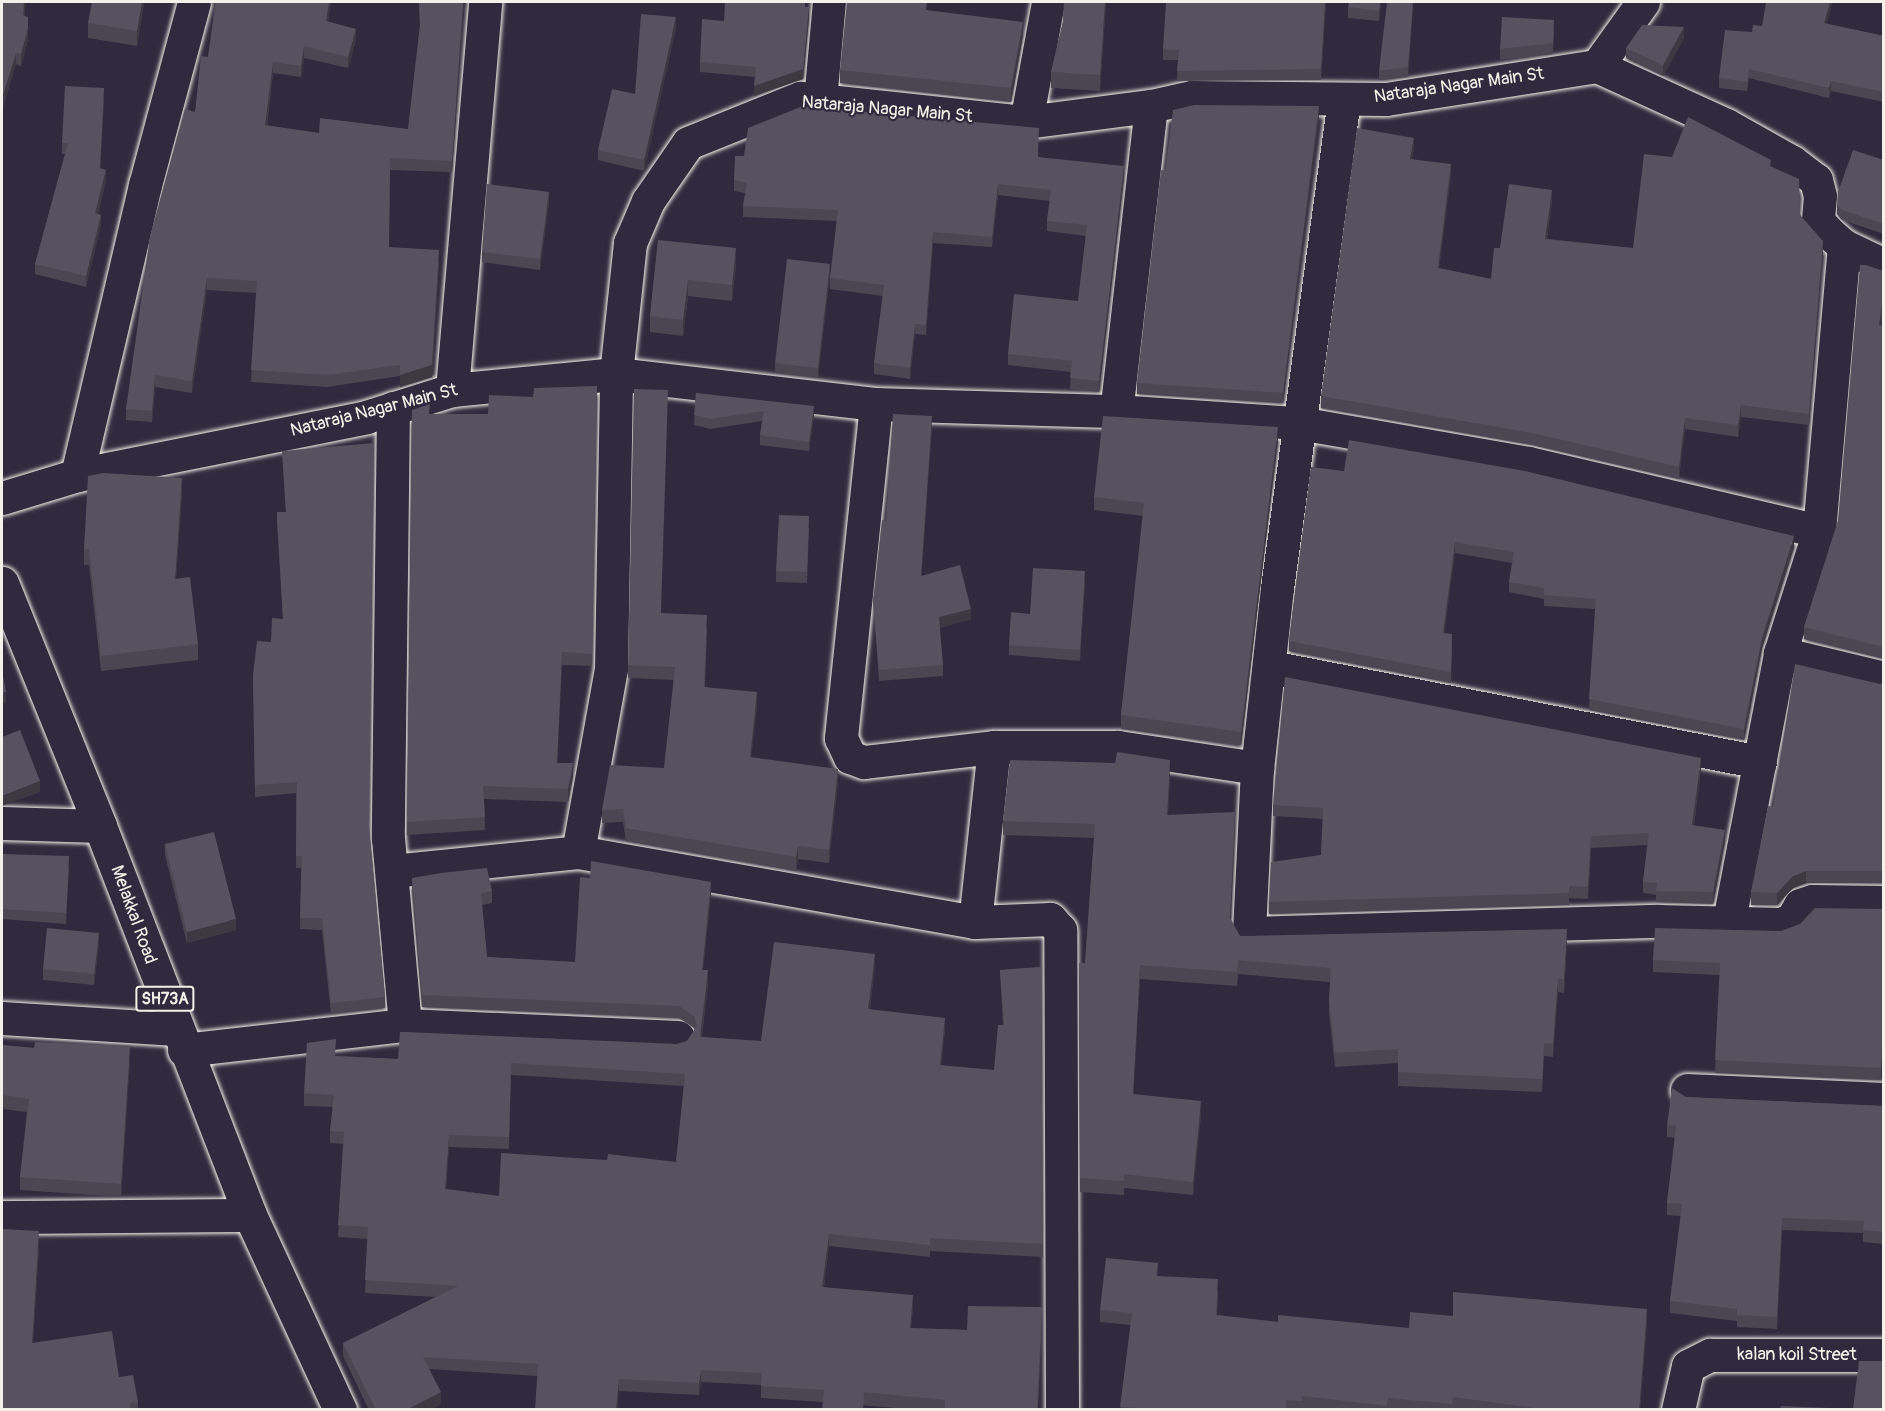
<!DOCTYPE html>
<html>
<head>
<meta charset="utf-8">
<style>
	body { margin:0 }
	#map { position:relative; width:1885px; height:1411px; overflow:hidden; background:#2f2a3d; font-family:Pangolin,sans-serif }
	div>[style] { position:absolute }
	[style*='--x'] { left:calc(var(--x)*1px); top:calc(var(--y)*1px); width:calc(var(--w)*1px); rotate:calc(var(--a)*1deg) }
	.roads { filter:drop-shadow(0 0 2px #f4f1e8) drop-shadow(0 0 2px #f4f1e8) }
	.street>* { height:33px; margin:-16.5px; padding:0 16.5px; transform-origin:16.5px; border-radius:16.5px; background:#2f2a3d }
	.primary>* { height:33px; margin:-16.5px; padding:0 16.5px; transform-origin:16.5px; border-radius:16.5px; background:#2f2a3d }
	.wall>* { inset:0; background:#4a4752 }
	.shaded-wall>* { inset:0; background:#3c3942 }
	.building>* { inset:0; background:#56525f }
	span { translate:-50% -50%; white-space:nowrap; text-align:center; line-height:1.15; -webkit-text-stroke:4.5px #2f2a3d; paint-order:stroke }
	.shield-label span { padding:2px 4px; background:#2f2a3d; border:2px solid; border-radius:4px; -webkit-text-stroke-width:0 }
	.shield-label { font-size:16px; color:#f4f1e8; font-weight:700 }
	.street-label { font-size:18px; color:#f4f1e8 }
	.frame { position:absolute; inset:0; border:3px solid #f4f1e8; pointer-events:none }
</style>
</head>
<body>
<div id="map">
	<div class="roads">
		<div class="street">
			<div style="--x:1597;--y:66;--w:79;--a:-54.3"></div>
			<div style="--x:1344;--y:99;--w:494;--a:97.8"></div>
			<div style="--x:1277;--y:588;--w:181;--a:96.3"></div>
			<div style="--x:1257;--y:768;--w:165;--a:92.8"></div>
			<div style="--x:1249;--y:933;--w:409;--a:-1.7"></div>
			<div style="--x:1658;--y:921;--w:123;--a:1.4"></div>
			<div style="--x:1781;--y:924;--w:12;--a:-24"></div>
			<div style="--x:1792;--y:919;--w:16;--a:-60"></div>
			<div style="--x:1800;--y:905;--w:13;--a:-18"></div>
			<div style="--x:1812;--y:901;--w:72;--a:0.8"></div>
			<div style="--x:820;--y:100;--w:98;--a:-84.8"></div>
			<div style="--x:1151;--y:106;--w:307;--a:96.5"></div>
			<div style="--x:1116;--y:411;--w:183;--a:3.8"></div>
			<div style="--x:1299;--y:423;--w:233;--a:9.9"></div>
			<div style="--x:1529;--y:463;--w:298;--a:13.2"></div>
			<div style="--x:1026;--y:122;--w:122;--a:-79.6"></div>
			<div style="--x:452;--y:390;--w:389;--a:-85.1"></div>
			<div style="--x:876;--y:404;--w:336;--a:96"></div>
			<div style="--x:841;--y:738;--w:21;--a:65"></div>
			<div style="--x:850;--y:757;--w:15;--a:20"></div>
			<div style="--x:864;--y:762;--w:131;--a:-6.6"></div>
			<div style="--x:393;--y:408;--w:430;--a:90.7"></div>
			<div style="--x:388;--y:838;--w:188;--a:84.8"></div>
			<div style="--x:77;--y:475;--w:298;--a:-76.8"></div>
			<div style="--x:145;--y:185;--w:189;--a:-75"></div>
			<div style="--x:2;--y:498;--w:78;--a:-17"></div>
			<div style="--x:77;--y:475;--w:295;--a:-11.3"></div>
			<div style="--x:366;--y:417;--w:90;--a:-17.4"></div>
			<div style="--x:452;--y:390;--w:165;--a:-5.6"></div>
			<div style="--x:616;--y:374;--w:132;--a:-83.9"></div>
			<div style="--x:630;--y:243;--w:46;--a:-66.8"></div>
			<div style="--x:648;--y:201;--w:70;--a:-55.4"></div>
			<div style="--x:688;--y:143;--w:121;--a:-21.9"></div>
			<div style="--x:800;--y:98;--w:227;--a:6.1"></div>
			<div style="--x:1026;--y:122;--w:126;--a:-7.3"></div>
			<div style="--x:1151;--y:106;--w:42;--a:-12.4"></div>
			<div style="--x:1192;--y:97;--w:194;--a:0.6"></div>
			<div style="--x:1386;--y:99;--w:214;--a:-8.9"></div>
			<div style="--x:1597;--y:66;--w:142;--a:24.6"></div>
			<div style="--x:1726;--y:125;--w:76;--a:29.3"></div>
			<div style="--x:1792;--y:162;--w:30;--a:37"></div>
			<div style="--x:1816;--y:180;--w:16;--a:76"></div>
			<div style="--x:1820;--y:196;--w:25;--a:95"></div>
			<div style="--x:1818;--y:221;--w:16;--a:47"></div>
			<div style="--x:1829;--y:233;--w:20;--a:41"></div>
			<div style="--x:1844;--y:246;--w:44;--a:25.4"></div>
			<div style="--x:1780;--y:653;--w:107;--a:13.5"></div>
			<div style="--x:1271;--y:667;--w:498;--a:11"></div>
			<div style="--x:2;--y:823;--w:98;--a:1.8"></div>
			<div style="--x:578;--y:852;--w:186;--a:-79.8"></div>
			<div style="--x:611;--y:669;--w:295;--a:-89"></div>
			<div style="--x:616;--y:374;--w:262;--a:6.6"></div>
			<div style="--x:876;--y:404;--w:240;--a:1.7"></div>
			<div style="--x:392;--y:871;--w:187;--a:-5.8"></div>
			<div style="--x:578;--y:852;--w:403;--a:10"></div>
			<div style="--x:1729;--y:921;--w:273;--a:-79.2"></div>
			<div style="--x:1780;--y:653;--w:128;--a:-72.3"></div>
			<div style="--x:1819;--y:531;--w:286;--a:-85"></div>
			<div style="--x:2;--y:1018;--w:174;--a:3.6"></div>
			<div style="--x:184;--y:1050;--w:222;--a:-6.5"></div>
			<div style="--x:405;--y:1025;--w:273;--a:2.5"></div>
			<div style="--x:1687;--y:1090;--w:197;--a:2.6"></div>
			<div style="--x:2;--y:1217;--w:248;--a:-0.5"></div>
			<div style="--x:1062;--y:1410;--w:480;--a:-90.2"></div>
			<div style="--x:1060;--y:930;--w:15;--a:-132"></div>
			<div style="--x:1050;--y:919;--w:75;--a:177.7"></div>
			<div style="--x:975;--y:922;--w:176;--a:-83.8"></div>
			<div style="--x:994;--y:747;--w:124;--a:0"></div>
			<div style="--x:1118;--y:747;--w:141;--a:8.6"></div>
			<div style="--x:1678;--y:1410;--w:45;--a:-77.2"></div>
			<div style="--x:1688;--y:1366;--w:25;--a:-27"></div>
			<div style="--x:1710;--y:1355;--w:174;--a:0"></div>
		</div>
		<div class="primary">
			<div style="--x:2;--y:583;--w:262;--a:68"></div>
			<div style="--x:100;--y:826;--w:417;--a:68.9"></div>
			<div style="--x:250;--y:1215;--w:215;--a:65.2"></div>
		</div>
	</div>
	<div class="wall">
		<div style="clip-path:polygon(2px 2px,26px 2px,24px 16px,28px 40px,21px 66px,16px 64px,2px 110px)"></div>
		<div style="clip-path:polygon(144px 2px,137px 46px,88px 38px,88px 23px)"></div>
		<div style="clip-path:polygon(212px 2px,331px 2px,328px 22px,356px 40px,348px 68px,304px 58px,301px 77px,273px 73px,267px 126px,319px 133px,408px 129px,420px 27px,419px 3px,414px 3px,414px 2px,464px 2px,452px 172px,390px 170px,389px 247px,439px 262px,432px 377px,400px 387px,400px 376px,327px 387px,251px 382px,256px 293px,207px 290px,192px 393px,155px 387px,152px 422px,126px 420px,126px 409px,208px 57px,215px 4px,212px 3px)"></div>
		<div style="clip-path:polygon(1064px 2px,1106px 2px,1100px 91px,1051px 88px,1051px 72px,1063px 22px)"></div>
		<div style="clip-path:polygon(1326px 2px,1321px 80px,1177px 81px,1178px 60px,1163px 60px,1163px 49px)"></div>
		<div style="clip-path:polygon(1381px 2px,1379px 21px,1348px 18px,1348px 7px)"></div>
		<div style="clip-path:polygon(1832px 2px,1826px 24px,1884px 36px,1884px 102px,1831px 91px,1829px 98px,1749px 78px,1747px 91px,1719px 88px,1719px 78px,1752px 32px,1762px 26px)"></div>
		<div style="clip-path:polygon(1413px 6px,1408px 77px,1379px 80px,1379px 71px)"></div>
		<div style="clip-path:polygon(805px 7px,809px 18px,803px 79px,754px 96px,755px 77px,700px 72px,700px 62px,724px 21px)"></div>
		<div style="clip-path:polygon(928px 11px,1023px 35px,1011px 102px,840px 83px,840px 70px)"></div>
		<div style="clip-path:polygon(676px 28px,644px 171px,598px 160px,598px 150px,635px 94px)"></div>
		<div style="clip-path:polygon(1554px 31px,1553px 54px,1500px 60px,1500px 49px)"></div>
		<div style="clip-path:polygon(1684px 38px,1663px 76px,1626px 58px,1626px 48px)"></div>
		<div style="clip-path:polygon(104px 99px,100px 168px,106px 181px,98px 214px,101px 225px,86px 287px,35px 274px,35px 264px,65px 154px,62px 154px,62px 143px)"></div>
		<div style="clip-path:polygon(1319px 117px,1283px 403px,1137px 394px,1137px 383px,1165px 171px)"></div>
		<div style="clip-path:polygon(1414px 149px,1412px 159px,1451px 176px,1439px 268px,1491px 279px,1500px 248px,1552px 201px,1547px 239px,1633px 248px,1771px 167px,1823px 252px,1809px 425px,1741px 417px,1738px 437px,1685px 429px,1679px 479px,1532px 445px,1321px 408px,1321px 396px)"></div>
		<div style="clip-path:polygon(1039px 157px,1124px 177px,1099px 392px,1070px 389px,1071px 372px,1008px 365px,1008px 354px,1078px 301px,1086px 236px,1047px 231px,1047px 221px,1050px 201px,998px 195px,992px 247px,933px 243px,926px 335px,915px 334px,910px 379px,874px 374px,874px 363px,883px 296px,830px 289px,830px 278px,837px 221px,743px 217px,743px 206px,745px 193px,734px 191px,734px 180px)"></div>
		<div style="clip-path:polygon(1884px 160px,1884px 234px,1842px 220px,1837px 214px,1837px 205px)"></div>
		<div style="clip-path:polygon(549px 203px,540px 270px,482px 262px,482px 252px)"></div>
		<div style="clip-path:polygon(658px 240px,736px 264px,732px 301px,688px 296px,683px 336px,650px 332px,650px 316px)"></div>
		<div style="clip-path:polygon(1884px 271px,1884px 300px,1881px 326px,1884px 326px,1884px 659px,1804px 639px,1804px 627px,1838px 521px)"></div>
		<div style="clip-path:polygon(830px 275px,818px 378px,775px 373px,775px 363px)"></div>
		<div style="clip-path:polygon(597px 386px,592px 666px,562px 665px,557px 763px,573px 776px,568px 802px,484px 799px,485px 830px,407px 835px,412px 410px,430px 414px,488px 414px,533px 397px)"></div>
		<div style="clip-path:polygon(696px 393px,814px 416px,809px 451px,760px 445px,760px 435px,762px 421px,710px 429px,694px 425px)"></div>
		<div style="clip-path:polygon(932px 427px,921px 575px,971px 619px,939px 628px,943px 665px,943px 676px,879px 681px,873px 601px,886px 521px)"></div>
		<div style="clip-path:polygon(1278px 440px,1241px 745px,1121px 729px,1121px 715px,1143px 516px,1094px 510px,1094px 497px)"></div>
		<div style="clip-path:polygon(282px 451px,369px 828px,385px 997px,385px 1008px,331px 1014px,322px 930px,300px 929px,301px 868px,296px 868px,296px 793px,255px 797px,253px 675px,283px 619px,277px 523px,277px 512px,286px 512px)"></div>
		<div style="clip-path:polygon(1311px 467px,1794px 547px,1762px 648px,1744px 740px,1589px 710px,1595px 609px,1544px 606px,1544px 599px,1509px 592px,1509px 582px,1512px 563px,1455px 553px,1444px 633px,1452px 645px,1451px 683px,1289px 651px,1289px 641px)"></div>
		<div style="clip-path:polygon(182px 494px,176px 579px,198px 644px,198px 660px,101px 671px,89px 565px,84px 565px,84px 549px)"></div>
		<div style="clip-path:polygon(809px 527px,807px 583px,776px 582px,776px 571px)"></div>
		<div style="clip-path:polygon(1085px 582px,1080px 661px,1009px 655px,1009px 645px,1030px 614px)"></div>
		<div style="clip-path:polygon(661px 613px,707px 629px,705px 687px,757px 706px,751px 758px,838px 782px,829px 863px,798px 859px,796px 871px,626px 841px,623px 822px,602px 823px,602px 810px,664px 768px,674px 680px,628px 678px,628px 665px)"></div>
		<div style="clip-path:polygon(1884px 683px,1884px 883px,1806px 883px,1793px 888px,1777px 905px,1751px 905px,1751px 892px,1773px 807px,1880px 684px)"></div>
		<div style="clip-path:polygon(1701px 770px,1694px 825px,1725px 841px,1713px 904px,1656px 902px,1656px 895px,1643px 893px,1643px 882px,1647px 845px,1591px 848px,1588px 899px,1569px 898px,1569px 905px,1269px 914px,1269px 902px,1321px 855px,1323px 819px,1273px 816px,1273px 805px)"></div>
		<div style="clip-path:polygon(1170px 774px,1168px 815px,1235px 826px,1231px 920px,1240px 936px,1567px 942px,1564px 993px,1558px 992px,1553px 1057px,1544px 1056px,1542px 1092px,1398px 1086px,1398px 1063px,1335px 1067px,1329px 1013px,1330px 982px,1238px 974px,1237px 986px,1140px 979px,1133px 1094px,1201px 1115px,1193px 1195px,1124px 1188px,1124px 1195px,1080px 1192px,1079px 963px,1085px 963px,1094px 838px,1003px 835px,1003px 821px)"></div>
		<div style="clip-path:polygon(165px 844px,236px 930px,187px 943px,165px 855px)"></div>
		<div style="clip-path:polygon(2px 854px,69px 867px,66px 924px,2px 919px)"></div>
		<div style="clip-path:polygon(evenodd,412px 878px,492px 891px,492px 903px,482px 905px,487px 957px,575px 962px,711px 894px,703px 970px,708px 983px,702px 1037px,761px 1041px,875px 966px,870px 1009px,945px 1030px,941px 1066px,994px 1070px,1003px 1025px,1000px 970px,1041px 967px,1043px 1257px,930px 1251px,930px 1257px,829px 1246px,824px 1287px,913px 1307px,911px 1328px,967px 1330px,1042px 1319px,1038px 1410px,919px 1410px,823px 1402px,761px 1398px,761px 1385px,701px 1382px,699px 1395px,619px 1391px,537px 1376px,429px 1369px,441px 1404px,430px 1410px,369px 1410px,343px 1356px,343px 1343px,436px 1297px,365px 1293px,368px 1239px,338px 1237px,343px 1144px,330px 1143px,330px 1131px,333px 1107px,304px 1106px,304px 1093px,336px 1056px,398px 1059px,677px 1044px,687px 1041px,695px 1029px,694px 1028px,679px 1018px,422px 1007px,412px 890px,412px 878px,511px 1075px,684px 1086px,676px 1162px,499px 1196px,446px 1189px,449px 1147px,509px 1149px,511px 1075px)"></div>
		<div style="clip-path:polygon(1884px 909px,1884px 995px,1881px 1080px,1715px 1073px,1720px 975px,1653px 972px,1653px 960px,1781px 931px)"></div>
		<div style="clip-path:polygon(99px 944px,94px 985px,43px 980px,43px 969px)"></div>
		<div style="clip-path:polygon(2px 1045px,34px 1048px,130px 1060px,121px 1197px,20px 1190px,20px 1177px,27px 1112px,2px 1109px)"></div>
		<div style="clip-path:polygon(1686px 1097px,1884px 1106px,1884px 1244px,1863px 1242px,1863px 1233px,1782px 1230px,1777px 1329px,1737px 1327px,1737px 1321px,1670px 1313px,1670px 1301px,1681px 1216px,1667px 1215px,1667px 1203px,1675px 1138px,1667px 1137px,1667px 1125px)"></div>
		<div style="clip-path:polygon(39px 1246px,33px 1343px,119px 1377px,138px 1402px,138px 1410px,2px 1410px)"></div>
		<div style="clip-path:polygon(1158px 1276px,1218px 1291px,1217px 1315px,1278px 1322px,1409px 1328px,1453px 1316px,1647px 1322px,1640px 1410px,1120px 1410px,1131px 1325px,1100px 1322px,1100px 1310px)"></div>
	</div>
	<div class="shaded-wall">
		<div style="clip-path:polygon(24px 2px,26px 2px,23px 27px,23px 15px)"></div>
		<div style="clip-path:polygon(142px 2px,144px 2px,137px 46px,137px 31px)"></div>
		<div style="clip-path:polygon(329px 2px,331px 2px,326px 33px,326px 21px)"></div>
		<div style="clip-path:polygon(463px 2px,464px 2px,452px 172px,452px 161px)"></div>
		<div style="clip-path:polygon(1105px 2px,1106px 2px,1100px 91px,1100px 75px)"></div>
		<div style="clip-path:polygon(1325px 2px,1326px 2px,1321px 80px,1321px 69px)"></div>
		<div style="clip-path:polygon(1380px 2px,1381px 2px,1379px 21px,1379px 11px)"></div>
		<div style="clip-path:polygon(1413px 2px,1413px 6px,1408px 77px,1408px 67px)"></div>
		<div style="clip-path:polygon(1830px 2px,1832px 2px,1832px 4px,1824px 33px,1824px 23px)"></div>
		<div style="clip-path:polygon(809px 7px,809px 18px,803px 79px,754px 96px,754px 86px)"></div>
		<div style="clip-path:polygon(676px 17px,676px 28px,644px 171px,644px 160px)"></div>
		<div style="clip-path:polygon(1023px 22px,1023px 35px,1011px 102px,1011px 88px)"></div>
		<div style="clip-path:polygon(1684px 27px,1684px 38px,1663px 76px,1663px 65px)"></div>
		<div style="clip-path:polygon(28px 28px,28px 40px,21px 66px,21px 54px)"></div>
		<div style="clip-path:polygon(356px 29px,356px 40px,348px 68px,348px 57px)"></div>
		<div style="clip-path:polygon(304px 46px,304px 58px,301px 77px,301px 66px)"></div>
		<div style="clip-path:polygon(16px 53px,16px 64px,2px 110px,2px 98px)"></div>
		<div style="clip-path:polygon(273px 62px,273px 73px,265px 137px,265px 125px)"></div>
		<div style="clip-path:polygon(1831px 81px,1831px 91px,1829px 98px,1829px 88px)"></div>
		<div style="clip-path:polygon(104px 88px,104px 99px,100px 179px,100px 168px)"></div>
		<div style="clip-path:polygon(1319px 106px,1319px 117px,1283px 403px,1283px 393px)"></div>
		<div style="clip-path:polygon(1414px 138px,1414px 149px,1410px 170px,1410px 159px)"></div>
		<div style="clip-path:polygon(1451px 164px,1451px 176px,1438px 279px,1438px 268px)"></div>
		<div style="clip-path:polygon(1124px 166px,1124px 177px,1099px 392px,1099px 381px)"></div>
		<div style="clip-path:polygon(106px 170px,106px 181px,95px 224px,95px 213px)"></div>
		<div style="clip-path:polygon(998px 184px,998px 195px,992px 247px,992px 237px)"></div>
		<div style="clip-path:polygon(1552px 190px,1552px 201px,1545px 250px,1545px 239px)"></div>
		<div style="clip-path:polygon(549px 192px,549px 203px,540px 270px,540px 259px)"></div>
		<div style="clip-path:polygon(101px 215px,101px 225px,86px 287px,86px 276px)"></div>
		<div style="clip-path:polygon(933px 232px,933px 243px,926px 335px,926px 325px)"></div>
		<div style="clip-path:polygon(1823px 241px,1823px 252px,1809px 425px,1809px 414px)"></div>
		<div style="clip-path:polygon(736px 248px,736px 264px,732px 301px,732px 285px)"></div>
		<div style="clip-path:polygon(439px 250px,432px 377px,400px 387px,400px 375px)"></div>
		<div style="clip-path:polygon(830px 264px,830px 275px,818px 378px,818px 368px)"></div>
		<div style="clip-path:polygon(207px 278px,207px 290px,192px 393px,192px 381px)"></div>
		<div style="clip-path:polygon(688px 280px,688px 296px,683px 336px,683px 320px)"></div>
		<div style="clip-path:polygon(1884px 288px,1884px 300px,1879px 337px,1879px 325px)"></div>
		<div style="clip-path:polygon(915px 324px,915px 334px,910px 379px,910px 368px)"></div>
		<div style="clip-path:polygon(155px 375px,155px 387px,152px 422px,152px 411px)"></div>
		<div style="clip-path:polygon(1741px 405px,1741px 417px,1738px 437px,1738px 425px)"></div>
		<div style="clip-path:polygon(814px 406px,814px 416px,809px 451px,809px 442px)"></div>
		<div style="clip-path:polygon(932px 416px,932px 427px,921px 586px,921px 576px)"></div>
		<div style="clip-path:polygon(1685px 418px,1685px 429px,1679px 479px,1679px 467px)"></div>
		<div style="clip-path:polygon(1278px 427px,1278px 440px,1241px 745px,1241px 732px)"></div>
		<div style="clip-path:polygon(182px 478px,182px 494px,175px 594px,175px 579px)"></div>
		<div style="clip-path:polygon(1794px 536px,1794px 547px,1762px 648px,1744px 740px,1744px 729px,1762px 638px)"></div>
		<div style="clip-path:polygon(1455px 542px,1455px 553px,1443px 644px,1443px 633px)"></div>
		<div style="clip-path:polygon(1085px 571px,1085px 582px,1080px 661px,1080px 650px)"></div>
		<div style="clip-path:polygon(971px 609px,971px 619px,939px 628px,939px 617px)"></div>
		<div style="clip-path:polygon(562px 652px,562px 665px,557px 775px,557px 763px)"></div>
		<div style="clip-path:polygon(6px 692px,6px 703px,2px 704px,2px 693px)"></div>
		<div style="clip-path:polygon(757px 692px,757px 706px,750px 771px,750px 757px)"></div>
		<div style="clip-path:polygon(1701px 758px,1701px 770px,1692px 836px,1692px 825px)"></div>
		<div style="clip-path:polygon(1170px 760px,1170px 774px,1167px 829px,1167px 815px)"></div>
		<div style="clip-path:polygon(573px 763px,573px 776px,568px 802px,568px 789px)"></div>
		<div style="clip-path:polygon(838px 769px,838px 782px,829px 863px,829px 850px)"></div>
		<div style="clip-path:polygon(40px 781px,40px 792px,2px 806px,2px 796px)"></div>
		<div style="clip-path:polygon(1235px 812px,1235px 826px,1230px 932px,1230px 918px)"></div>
		<div style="clip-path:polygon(1725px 830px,1725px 841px,1713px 904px,1713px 892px)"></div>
		<div style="clip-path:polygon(1591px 836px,1591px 848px,1588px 899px,1588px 887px)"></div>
		<div style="clip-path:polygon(798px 846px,798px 859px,796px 871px,796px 857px)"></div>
		<div style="clip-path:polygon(1806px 871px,1806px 883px,1793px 888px,1777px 905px,1777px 893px,1793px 876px)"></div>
		<div style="clip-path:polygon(711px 882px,711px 894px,702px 982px,702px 970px)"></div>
		<div style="clip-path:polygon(236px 919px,236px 930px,187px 943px,187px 932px)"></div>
		<div style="clip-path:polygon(1567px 929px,1567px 942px,1564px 993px,1564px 979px)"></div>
		<div style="clip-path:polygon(99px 933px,99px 944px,94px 985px,94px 974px)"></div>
		<div style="clip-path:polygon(875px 954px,875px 966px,868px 1021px,868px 1009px)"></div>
		<div style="clip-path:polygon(1140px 965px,1140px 979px,1133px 1108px,1133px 1094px)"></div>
		<div style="clip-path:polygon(708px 970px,708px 983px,700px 1049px,700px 1037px)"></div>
		<div style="clip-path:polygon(1558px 979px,1558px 992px,1553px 1057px,1553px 1044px)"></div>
		<div style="clip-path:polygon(945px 1018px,945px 1030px,940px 1078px,940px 1065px)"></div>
		<div style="clip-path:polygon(130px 1046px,130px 1060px,121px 1197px,121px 1184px)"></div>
		<div style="clip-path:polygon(1201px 1101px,1201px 1115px,1193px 1195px,1193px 1182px)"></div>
		<div style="clip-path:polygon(449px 1135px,449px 1147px,445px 1201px,445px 1189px)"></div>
		<div style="clip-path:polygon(1782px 1218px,1782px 1230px,1777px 1329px,1777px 1317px)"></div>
		<div style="clip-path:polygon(39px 1231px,39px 1246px,32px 1359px,32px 1343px)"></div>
		<div style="clip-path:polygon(829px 1234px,829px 1246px,822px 1300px,822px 1287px)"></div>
		<div style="clip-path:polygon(913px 1295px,913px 1307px,910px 1341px,910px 1328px)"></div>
		<div style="clip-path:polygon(1647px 1309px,1647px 1322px,1640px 1410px,1639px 1410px)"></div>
		<div style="clip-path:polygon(701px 1370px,701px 1382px,699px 1395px,699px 1383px)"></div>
		<div style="clip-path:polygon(619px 1379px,619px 1391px,618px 1410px,616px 1410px)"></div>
		<div style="clip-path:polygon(441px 1392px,441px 1404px,430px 1410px,406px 1410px)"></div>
	</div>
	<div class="building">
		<div style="clip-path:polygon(2px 2px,24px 2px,23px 15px,28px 17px,28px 28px,21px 54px,16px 53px,2px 98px)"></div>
		<div style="clip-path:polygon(92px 2px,142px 2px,137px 31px,88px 23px)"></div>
		<div style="clip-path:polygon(216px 2px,329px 2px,326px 21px,356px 29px,348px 57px,304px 46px,301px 66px,273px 62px,265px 125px,319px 133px,320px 118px,408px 129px,420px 25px,419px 2px,463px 2px,452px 161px,390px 158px,389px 247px,439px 250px,432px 365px,400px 375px,400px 365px,327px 375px,251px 370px,257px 281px,207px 278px,192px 381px,155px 375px,152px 411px,126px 409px,150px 236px,185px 109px,195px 112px,201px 56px,208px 57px)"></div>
		<div style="clip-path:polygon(725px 2px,805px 2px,805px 7px,809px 7px,803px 69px,754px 86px,756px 67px,700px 62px,702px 19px,724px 21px)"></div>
		<div style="clip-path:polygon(847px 2px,927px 2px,926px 10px,1023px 22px,1011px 88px,840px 70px)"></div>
		<div style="clip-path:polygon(1064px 2px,1105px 2px,1100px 75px,1051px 72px,1063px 22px)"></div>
		<div style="clip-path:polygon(1166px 2px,1198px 3px,1199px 2px,1325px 2px,1321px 69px,1177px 71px,1179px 50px,1163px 49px)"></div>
		<div style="clip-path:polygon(1349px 2px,1380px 2px,1379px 11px,1348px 7px)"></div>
		<div style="clip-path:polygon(1387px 2px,1413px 2px,1408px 67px,1379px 71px)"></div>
		<div style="clip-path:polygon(1766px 2px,1830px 2px,1824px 23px,1884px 36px,1884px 92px,1831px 81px,1829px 88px,1749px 69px,1747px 82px,1719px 78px,1725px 30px,1752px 32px,1753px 25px,1762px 26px)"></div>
		<div style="clip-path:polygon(641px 14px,676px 17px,644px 160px,598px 150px,612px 89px,635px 94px)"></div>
		<div style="clip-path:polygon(1502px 17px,1554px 20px,1553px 43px,1500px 49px)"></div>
		<div style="clip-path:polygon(1642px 25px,1684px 27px,1663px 65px,1626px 48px)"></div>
		<div style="clip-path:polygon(65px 86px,104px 88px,100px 168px,106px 170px,95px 213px,101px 215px,86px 276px,35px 264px,68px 143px,62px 143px)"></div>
		<div style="clip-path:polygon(1194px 105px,1319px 106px,1283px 393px,1137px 383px,1161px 170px,1165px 171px,1173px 110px)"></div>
		<div style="clip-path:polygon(803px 106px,1039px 128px,1038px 157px,1124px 166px,1099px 381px,1070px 378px,1072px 361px,1008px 354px,1014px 294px,1078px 301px,1087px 225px,1047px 221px,1051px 190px,998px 184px,992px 237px,933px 232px,926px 325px,915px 324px,910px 368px,874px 363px,884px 285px,830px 278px,838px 210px,743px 206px,747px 183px,734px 180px,735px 156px,744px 156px,748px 128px)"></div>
		<div style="clip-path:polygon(1688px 117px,1771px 160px,1770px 166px,1799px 179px,1800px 215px,1823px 241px,1809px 414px,1741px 405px,1738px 425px,1685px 418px,1679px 467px,1532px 433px,1321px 396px,1357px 128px,1414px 138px,1410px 159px,1451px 164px,1438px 268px,1491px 279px,1494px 248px,1500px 248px,1509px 184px,1552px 190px,1545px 239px,1633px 248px,1644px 154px,1672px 157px)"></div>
		<div style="clip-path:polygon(1853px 150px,1884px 160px,1884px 224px,1842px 210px,1837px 205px,1838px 192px)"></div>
		<div style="clip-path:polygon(487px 184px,549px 192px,540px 259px,482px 252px)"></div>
		<div style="clip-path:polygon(658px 240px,736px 248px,732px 285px,688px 280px,683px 320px,650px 316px)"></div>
		<div style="clip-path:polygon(787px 259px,830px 264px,818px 368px,775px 363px)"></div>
		<div style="clip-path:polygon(1860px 265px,1866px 265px,1884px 271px,1884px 288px,1879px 325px,1884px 326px,1884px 647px,1804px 627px,1838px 521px)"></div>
		<div style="clip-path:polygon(597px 386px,592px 654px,562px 652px,557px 763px,573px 763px,568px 789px,483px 786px,485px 817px,407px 822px,412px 410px,430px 404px,429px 414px,488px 414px,489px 395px,533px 397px,534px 388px)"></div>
		<div style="clip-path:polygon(634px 389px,668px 390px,661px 613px,707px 615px,704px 687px,757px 692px,750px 757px,838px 769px,829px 850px,798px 846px,796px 857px,626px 828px,623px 809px,602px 810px,610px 765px,664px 768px,675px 667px,628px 665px)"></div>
		<div style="clip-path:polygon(696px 393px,814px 406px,809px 442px,760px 435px,764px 411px,710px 419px,694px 415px)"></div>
		<div style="clip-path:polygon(893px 414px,932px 416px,921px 576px,960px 565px,971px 609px,939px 617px,943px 665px,879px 670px,873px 601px,882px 520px,886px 521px)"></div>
		<div style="clip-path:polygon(1103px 416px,1278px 427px,1241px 732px,1121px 715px,1144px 503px,1094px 497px)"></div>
		<div style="clip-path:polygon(1349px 440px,1525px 471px,1794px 536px,1762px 638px,1744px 729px,1589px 699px,1596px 599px,1544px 595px,1544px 588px,1509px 582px,1514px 552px,1455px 542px,1443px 633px,1452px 634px,1451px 672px,1289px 641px,1311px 467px,1344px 471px)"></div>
		<div style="clip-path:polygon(374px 443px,369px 827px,385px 997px,331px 1003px,322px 918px,300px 918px,302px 856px,296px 856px,297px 782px,255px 785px,253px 675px,257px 641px,271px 642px,272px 618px,283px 619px,277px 512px,286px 512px,282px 451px)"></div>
		<div style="clip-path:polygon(103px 473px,182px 478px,175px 579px,190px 577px,198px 644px,101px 656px,89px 549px,84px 549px,88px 476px)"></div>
		<div style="clip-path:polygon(779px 515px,809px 516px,807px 572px,776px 571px)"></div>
		<div style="clip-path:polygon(1033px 568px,1085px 571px,1080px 650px,1009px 645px,1011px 612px,1030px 614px)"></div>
		<div style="clip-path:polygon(1795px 664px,1880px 684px,1884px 683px,1884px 871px,1806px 871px,1793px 876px,1777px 893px,1751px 892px,1768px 806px,1773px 807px)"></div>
		<div style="clip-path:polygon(2px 671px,6px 692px,2px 693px)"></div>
		<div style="clip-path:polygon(1285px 677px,1701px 758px,1692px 825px,1725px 830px,1713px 892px,1656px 891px,1657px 883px,1643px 882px,1649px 833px,1591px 836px,1588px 887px,1569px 886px,1569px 893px,1269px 902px,1271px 862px,1321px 855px,1323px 808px,1273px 805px)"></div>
		<div style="clip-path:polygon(20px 730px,40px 781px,2px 796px,2px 737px)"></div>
		<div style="clip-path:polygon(1117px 752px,1170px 760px,1167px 815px,1235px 812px,1230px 918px,1240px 936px,1567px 929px,1564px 979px,1558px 979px,1553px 1044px,1544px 1043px,1542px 1079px,1398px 1072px,1398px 1049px,1335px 1053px,1329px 1000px,1331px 968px,1238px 960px,1237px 972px,1140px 965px,1133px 1094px,1201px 1101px,1193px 1182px,1124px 1174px,1124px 1181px,1080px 1178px,1079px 963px,1085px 963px,1095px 824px,1003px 821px,1010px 760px,1115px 763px)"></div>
		<div style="clip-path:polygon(214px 832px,236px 919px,187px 932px,165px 844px)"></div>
		<div style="clip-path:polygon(2px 854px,69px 856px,66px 913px,2px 909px)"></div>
		<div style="clip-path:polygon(evenodd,591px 861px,711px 882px,702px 970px,708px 970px,700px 1037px,761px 1041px,774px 942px,875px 954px,868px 1009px,945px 1018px,940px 1065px,994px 1070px,998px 1025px,1004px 1025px,1000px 970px,1041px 967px,1043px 1244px,930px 1238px,930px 1245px,829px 1234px,822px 1287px,913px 1295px,910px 1328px,967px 1330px,968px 1306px,1042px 1307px,1037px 1410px,945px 1410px,945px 1400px,864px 1392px,863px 1410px,822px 1410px,824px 1390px,761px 1386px,762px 1373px,701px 1370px,699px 1383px,619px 1379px,616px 1410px,535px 1410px,538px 1364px,423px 1357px,441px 1392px,406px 1410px,376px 1410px,343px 1343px,458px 1286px,365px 1280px,368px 1227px,338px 1225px,344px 1132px,330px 1131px,334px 1095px,304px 1093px,307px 1043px,336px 1039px,335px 1056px,398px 1059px,400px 1032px,406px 1032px,677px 1044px,687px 1041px,697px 1026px,694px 1016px,679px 1006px,422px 995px,412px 878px,441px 873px,487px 868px,492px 891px,481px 893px,487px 957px,575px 962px,580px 877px,590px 878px,591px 861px,511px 1063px,685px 1074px,676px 1162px,608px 1154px,607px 1160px,501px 1153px,499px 1196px,445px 1189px,449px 1135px,509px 1137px,511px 1063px)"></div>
		<div style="clip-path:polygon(1815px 908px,1884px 909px,1884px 983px,1881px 1068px,1715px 1060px,1720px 963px,1653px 960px,1655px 928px,1781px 931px,1800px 924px)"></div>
		<div style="clip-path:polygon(47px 928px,99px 933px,94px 974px,43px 969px)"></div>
		<div style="clip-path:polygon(35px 1042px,130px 1046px,121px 1184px,20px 1177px,29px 1099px,2px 1095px,2px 1045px,34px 1048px)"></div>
		<div style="clip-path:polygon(1672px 1088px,1686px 1097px,1884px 1106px,1884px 1232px,1863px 1230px,1864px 1221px,1782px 1218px,1777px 1317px,1737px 1315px,1737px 1309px,1670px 1301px,1682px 1204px,1667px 1203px,1676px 1126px,1667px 1125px)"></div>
		<div style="clip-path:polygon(2px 1229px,39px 1231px,32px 1343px,112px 1331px,119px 1377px,133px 1375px,138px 1402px,130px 1403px,130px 1410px,2px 1410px)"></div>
		<div style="clip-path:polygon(1106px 1258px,1158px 1263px,1157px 1276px,1218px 1279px,1216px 1315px,1278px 1322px,1278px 1315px,1409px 1328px,1410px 1312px,1453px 1316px,1453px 1292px,1647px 1309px,1639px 1410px,1550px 1410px,1453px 1397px,1452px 1404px,1388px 1398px,1387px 1406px,1302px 1396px,1302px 1401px,1286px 1400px,1286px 1410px,1170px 1410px,1120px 1407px,1132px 1313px,1100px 1310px)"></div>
		<div style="clip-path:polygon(1859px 1361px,1884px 1361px,1884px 1410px,1780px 1410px,1781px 1406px,1853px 1409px)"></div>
	</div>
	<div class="shield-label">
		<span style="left:165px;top:999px">SH73A</span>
	</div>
	<div class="street-label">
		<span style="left:1459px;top:86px;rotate:-8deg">Nataraja Nagar Main St</span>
		<span style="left:887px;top:110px;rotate:5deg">Nataraja Nagar Main St</span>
		<span style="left:374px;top:411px;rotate:-14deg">Nataraja Nagar Main St</span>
		<span style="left:133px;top:915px;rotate:70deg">Melakkal Road</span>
		<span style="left:1797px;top:1355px">kalan koil Street</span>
	</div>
	<div class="frame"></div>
</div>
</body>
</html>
